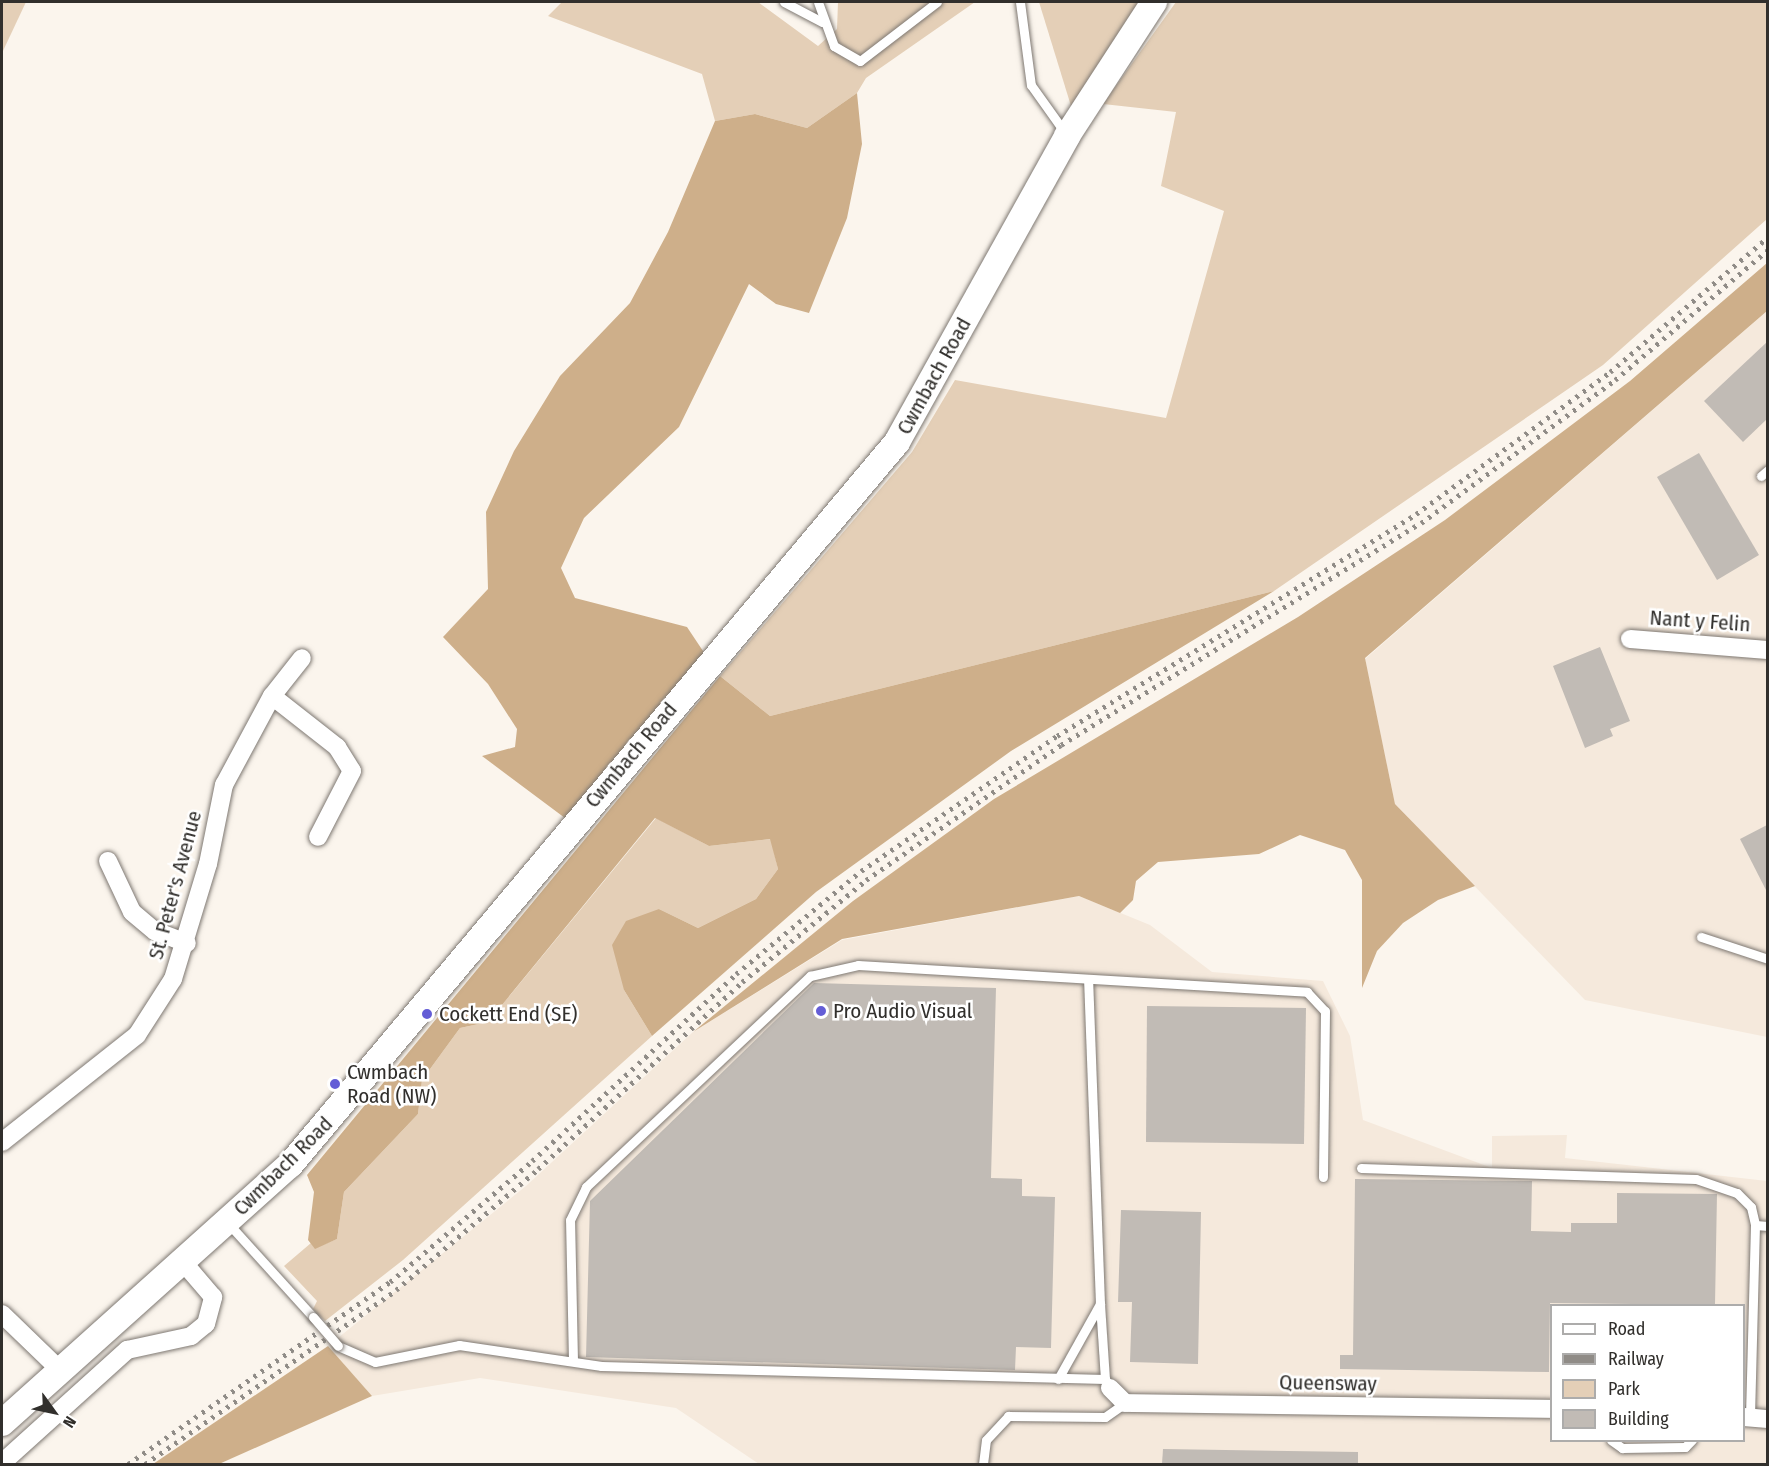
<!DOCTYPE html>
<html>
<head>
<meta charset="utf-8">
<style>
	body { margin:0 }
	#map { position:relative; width:1769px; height:1466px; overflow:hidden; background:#fbf5ed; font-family:"Fira Sans Condensed",sans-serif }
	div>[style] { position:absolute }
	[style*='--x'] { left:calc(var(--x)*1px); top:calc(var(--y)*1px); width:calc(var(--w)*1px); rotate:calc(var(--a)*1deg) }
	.built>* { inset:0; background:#f5e9dc }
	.green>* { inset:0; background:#e4cfb7 }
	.forest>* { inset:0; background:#ceaf8a }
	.building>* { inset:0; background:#c1bbb5 }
	.roads { filter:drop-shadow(0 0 2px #7e7872) drop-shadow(0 0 2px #7e7872) }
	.service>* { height:9px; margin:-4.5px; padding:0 4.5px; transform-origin:4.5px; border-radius:4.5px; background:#fff }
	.minor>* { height:18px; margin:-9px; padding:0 9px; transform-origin:9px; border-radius:9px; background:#fff }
	.secondary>* { height:26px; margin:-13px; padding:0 13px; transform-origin:13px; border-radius:13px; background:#fff }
	.rail>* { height:4.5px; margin-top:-2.25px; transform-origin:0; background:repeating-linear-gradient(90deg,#908c87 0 3px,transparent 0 9px) }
	.bridges { filter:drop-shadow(0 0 2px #7e7872) drop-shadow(0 0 2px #7e7872) }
	.service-bridge>* { height:9px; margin:-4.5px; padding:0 4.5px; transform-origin:4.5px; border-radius:4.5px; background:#fff }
	.dots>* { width:16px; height:16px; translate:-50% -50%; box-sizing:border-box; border:3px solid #fff; border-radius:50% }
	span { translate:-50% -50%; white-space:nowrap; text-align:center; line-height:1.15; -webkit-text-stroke:5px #fff; paint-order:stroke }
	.street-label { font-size:21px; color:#312f2c }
	.poi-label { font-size:21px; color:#312f2c }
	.left { translate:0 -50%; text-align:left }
	.frame { position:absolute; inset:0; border:3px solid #312f2c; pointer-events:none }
	.legend { position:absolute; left:1550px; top:1304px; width:195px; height:138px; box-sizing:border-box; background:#fff; border:2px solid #adacab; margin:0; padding:8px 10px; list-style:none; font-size:18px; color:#312f2c }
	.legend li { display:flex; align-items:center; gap:12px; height:30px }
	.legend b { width:30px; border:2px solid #adacab }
	.north { position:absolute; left:24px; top:1382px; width:60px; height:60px; -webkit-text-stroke:4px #fff; paint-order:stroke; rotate:123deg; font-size:16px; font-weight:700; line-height:24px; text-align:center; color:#312f2c }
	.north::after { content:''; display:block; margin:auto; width:21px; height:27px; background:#312f2c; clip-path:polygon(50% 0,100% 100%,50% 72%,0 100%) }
</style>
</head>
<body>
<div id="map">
	<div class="built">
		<div style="clip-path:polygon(1767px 311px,1767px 1037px,1585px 1000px,1395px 804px,1365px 659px)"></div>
		<div style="clip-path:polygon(evenodd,1079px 896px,1150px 925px,1212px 972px,1323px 981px,1350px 1036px,1363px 1120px,1492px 1168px,1492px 1136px,1567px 1135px,1565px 1158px,1767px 1181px,1767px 1464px,759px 1464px,676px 1408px,480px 1378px,372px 1396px,328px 1346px,526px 1186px,693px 1032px,842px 940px,1079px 896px,1552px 1306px,1744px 1306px,1744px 1440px,1552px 1440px,1552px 1306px)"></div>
	</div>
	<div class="green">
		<div style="clip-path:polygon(2px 2px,26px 2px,2px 53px)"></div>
		<div style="clip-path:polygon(562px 2px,758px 2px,818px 46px,837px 29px,838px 2px,975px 2px,866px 78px,857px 93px,807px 128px,755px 114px,715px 121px,702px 74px,548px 16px)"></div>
		<div style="clip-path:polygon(1039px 2px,1141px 2px,1071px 106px)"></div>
		<div style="clip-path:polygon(1176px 2px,1767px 2px,1767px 219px,1603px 365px,1274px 591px,770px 716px,720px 676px,912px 452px,955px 380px,1166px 418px,1224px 211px,1161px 186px,1176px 112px,1103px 104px)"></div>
		<div style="clip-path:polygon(656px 818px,709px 846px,771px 839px,778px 869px,756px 899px,698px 928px,659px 909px,624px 990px,652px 1036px,403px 1260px,325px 1321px,313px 1309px,317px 1301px,284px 1266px,311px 1243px,315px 1248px,337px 1239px,344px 1192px,418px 1114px,422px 1080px,460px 1028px,488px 1022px)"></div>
	</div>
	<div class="forest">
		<div style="clip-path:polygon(857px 93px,862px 144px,847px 218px,809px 313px,776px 304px,749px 284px,679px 427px,584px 518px,561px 568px,575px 598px,687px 627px,707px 657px,569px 821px,482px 756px,515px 747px,517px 729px,488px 684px,443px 637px,488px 589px,486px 512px,514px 451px,560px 376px,630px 303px,668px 232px,715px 121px,755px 114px,807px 128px)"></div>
		<div style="clip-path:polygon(1767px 263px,1767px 311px,1365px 658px,1395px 804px,1475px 886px,1438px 900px,1403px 923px,1377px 951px,1362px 988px,1362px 880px,1345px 850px,1300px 835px,1259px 854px,1158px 862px,1136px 881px,1133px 900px,1120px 913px,1079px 896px,842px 939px,693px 1032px,853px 901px,994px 799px,1298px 617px,1445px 520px,1630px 381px)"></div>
		<div style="clip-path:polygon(1274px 591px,1011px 751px,816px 892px,652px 1036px,624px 990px,612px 945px,626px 921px,659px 909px,698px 928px,756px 899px,778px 869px,770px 839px,709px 846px,655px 818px,488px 1022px,460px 1028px,422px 1080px,418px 1114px,344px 1192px,337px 1239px,315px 1249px,308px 1240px,314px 1192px,307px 1175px,720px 676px,770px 716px)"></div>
		<div style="clip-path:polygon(328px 1346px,372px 1396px,219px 1464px,153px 1464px)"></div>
	</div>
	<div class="building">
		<div style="clip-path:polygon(1767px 342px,1767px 419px,1743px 442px,1704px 401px)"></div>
		<div style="clip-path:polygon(1699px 453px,1759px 555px,1717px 580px,1657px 477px)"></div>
		<div style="clip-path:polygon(1600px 647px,1630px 721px,1610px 729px,1613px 736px,1585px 748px,1553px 666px)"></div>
		<div style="clip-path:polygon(1767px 825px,1767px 892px,1740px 839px)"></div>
		<div style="clip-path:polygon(814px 983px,996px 988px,991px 1178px,1022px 1179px,1022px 1196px,1055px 1197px,1051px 1348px,1016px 1347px,1015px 1370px,586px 1357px,590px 1201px)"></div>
		<div style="clip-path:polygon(1147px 1006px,1306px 1008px,1304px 1144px,1146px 1142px)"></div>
		<div style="clip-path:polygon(1355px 1179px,1532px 1181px,1531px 1231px,1571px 1232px,1571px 1223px,1617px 1223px,1617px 1193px,1717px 1194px,1715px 1305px,1550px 1303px,1549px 1372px,1340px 1369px,1340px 1355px,1353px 1355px)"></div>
		<div style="clip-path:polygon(1121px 1210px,1201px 1212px,1198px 1364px,1130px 1362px,1132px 1302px,1118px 1302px)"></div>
		<div style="clip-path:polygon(1163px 1449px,1358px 1452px,1358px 1464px,1162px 1464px)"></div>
	</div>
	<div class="roads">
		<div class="service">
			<div style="--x:784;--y:2;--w:43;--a:27.8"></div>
			<div style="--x:818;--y:2;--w:47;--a:70"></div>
			<div style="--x:834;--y:46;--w:30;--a:30"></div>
			<div style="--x:860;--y:61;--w:97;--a:-37.5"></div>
			<div style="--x:1020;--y:2;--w:84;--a:82.5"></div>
			<div style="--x:1031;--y:85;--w:60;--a:54.5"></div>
			<div style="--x:1761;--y:476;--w:9;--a:-41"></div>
			<div style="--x:1701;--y:937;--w:71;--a:18.2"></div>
			<div style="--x:1361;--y:1168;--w:335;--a:1.9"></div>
			<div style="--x:1696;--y:1179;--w:43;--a:18.9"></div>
			<div style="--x:1737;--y:1193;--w:20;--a:45"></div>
			<div style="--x:1751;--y:1207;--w:18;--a:77"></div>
			<div style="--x:1755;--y:1225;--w:192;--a:91.5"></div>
			<div style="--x:228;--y:1223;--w:127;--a:47.9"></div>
			<div style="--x:1755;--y:1225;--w:13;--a:4"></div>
			<div style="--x:1100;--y:1304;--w:75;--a:86.2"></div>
			<div style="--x:338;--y:1346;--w:40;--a:23.4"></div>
			<div style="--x:375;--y:1362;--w:86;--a:-11.4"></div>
			<div style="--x:459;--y:1345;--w:144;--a:8.4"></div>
			<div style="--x:601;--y:1366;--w:504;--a:1.48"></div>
			<div style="--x:1105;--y:1379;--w:10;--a:61"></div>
			<div style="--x:573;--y:1361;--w:141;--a:-91.2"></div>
			<div style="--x:570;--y:1220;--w:37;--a:-64"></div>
			<div style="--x:586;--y:1187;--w:308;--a:-43.3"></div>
			<div style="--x:810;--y:976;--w:49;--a:-12.9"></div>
			<div style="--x:858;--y:965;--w:450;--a:3.4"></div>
			<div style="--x:1307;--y:992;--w:26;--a:47"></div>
			<div style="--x:1325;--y:1011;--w:166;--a:90.7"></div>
			<div style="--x:1058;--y:1379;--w:86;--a:-60.8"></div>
			<div style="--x:1100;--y:1304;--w:325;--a:-92.1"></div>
			<div style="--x:1611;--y:1440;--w:14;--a:36"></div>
			<div style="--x:1622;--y:1448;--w:63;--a:-0.9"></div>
			<div style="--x:1685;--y:1447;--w:10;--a:-45"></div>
			<div style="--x:983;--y:1464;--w:24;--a:-83"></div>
			<div style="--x:986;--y:1440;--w:33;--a:-47"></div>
			<div style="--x:1008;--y:1416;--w:97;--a:0.6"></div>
			<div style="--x:1105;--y:1417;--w:24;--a:-35"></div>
		</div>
		<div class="minor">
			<div style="--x:1630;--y:639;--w:138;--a:4.6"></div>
			<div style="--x:272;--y:696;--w:83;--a:38.1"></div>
			<div style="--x:337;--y:747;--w:28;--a:58"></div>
			<div style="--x:352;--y:771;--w:74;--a:117.3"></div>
			<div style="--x:108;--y:861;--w:56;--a:64.8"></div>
			<div style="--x:132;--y:912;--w:30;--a:40"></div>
			<div style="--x:155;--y:931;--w:34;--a:21"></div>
			<div style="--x:2;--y:1142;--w:172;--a:-38.4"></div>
			<div style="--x:137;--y:1035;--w:67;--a:-57.3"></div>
			<div style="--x:173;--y:979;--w:120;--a:-73.1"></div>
			<div style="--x:208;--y:864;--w:81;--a:-78.6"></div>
			<div style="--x:224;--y:785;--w:101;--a:-61.7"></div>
			<div style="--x:272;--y:696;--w:48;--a:-51.7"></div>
			<div style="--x:2;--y:1314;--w:79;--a:44"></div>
			<div style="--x:1110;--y:1388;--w:21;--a:45"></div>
			<div style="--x:1125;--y:1403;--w:427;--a:0.8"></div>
			<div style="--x:1744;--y:1417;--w:24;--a:5"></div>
			<div style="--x:2;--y:1463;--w:169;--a:-42.1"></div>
			<div style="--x:127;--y:1350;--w:66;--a:-12.3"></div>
			<div style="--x:191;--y:1336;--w:19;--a:-39"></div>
			<div style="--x:206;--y:1324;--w:28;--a:-75"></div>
			<div style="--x:213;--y:1297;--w:45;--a:-130.5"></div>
		</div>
		<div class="secondary">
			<div style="--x:2;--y:1423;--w:387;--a:-41.9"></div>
			<div style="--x:290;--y:1165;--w:944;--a:-49.98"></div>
			<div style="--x:897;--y:442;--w:350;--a:-60.9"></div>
			<div style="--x:1067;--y:136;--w:160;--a:-57"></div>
		</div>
	</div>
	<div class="rail">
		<div style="--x:128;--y:1464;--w:319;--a:-34.8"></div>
		<div style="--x:390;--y:1282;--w:187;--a:-40.4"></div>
		<div style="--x:532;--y:1161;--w:277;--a:-42.5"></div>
		<div style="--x:736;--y:974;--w:162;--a:-39.5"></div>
		<div style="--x:861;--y:871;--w:238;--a:-34.6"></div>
		<div style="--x:1057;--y:736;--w:422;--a:-31.7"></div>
		<div style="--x:1416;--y:514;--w:240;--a:-36.2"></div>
		<div style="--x:1610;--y:372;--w:208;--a:-40.5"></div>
		<div style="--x:145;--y:1464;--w:305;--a:-34.7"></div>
		<div style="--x:396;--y:1290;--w:187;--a:-40.4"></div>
		<div style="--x:538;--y:1169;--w:277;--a:-42.5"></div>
		<div style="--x:742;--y:982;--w:161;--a:-39.4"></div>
		<div style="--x:866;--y:880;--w:237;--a:-34.7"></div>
		<div style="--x:1061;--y:745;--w:423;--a:-31.7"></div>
		<div style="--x:1421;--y:523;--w:241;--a:-36.4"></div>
		<div style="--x:1615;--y:380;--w:201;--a:-40.4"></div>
	</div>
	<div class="bridges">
		<div class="service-bridge">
			<div style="--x:313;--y:1317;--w:38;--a:49"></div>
		</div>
	</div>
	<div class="dots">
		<div style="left:821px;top:1011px;background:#645dd6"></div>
		<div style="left:427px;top:1014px;background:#645dd6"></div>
		<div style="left:335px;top:1084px;background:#645dd6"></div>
	</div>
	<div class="street-label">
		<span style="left:934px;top:376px;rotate:-61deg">Cwmbach Road</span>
		<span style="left:1700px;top:621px;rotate:4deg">Nant y Felin</span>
		<span style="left:631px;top:755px;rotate:-50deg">Cwmbach Road</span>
		<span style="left:175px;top:885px;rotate:-75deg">St. Peter's Avenue</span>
		<span style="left:283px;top:1166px;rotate:-45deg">Cwmbach Road</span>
		<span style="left:1328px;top:1383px;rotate:1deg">Queensway</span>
	</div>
	<div class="poi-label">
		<span class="left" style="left:833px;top:1011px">Pro Audio Visual</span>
		<span class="left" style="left:439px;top:1014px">Cockett End (SE)</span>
		<span class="left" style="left:347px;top:1084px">Cwmbach<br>Road (NW)</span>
	</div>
	<div class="frame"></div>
	<ul class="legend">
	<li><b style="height:8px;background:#fff"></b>Road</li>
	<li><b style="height:8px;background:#908c87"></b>Railway</li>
	<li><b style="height:16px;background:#e4cfb7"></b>Park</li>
	<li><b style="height:16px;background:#c1bbb5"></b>Building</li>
	</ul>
	<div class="north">N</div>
</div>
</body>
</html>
